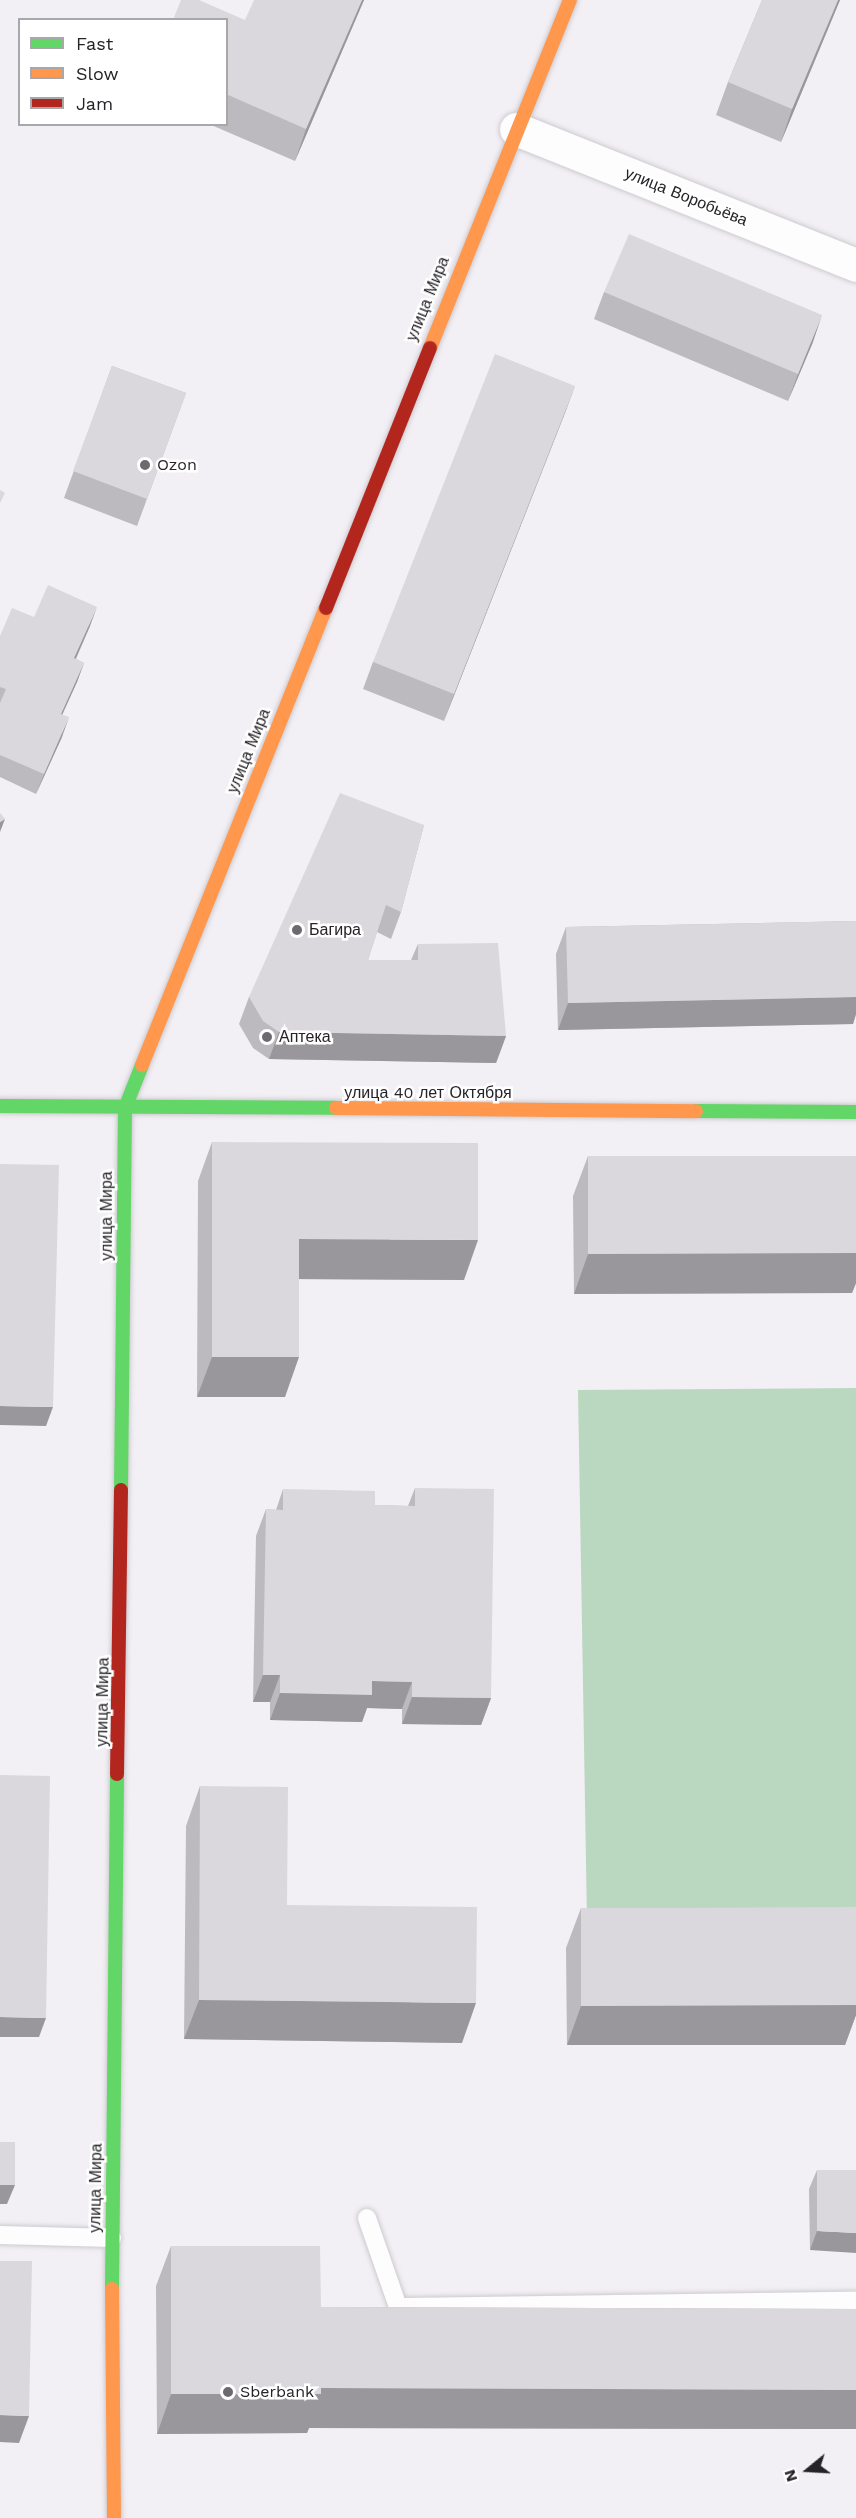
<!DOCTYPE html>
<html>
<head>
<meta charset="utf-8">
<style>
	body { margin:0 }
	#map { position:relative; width:856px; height:2518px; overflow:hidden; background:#f2eff5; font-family:"Work Sans",sans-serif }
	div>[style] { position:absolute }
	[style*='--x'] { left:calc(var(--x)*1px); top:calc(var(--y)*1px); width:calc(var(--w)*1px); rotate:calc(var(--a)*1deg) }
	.forest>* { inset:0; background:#bad8c0 }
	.roads { filter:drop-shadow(0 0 2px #cdcbcf) drop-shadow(0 0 2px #cdcbcf) }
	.lane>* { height:18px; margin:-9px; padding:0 9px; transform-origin:9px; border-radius:9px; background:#fdfdfe }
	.street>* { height:33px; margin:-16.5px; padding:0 16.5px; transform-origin:16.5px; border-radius:16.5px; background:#fdfdfe }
	.fast>* { height:14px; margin:-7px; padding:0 7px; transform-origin:7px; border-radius:7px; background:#63d668 }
	.slow>* { height:14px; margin:-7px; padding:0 7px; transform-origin:7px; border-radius:7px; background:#ff974d }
	.jam>* { height:14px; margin:-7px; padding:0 7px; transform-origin:7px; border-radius:7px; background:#b3261e }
	.wall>* { inset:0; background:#bcbabe }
	.shaded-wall>* { inset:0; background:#99979b }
	.building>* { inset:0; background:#dbd8dd }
	.dots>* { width:16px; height:16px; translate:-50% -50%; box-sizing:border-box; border:3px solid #fff; border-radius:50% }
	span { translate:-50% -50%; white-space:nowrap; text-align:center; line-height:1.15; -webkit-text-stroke:5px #fff; paint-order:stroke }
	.street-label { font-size:16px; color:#252327 }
	.poi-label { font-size:16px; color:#252327 }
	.left { translate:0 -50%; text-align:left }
	.legend { position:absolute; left:18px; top:18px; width:210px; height:108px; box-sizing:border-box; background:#fff; border:2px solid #a8a7a9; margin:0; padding:8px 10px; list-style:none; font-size:18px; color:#252327 }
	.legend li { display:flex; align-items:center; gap:12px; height:30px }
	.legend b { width:30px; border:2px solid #a8a7a9 }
	.north { position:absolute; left:778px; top:2440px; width:60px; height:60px; -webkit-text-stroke:4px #fff; paint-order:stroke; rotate:252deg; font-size:16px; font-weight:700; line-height:24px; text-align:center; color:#252327 }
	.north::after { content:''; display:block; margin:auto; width:21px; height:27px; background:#252327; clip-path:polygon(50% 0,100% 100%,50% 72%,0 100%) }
</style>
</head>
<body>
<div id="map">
	<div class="forest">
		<div style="clip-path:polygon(856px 1388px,856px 1921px,587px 1920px,578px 1390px)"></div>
	</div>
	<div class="roads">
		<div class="lane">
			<div style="--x:367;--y:2218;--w:94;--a:70.8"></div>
			<div style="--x:398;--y:2307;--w:458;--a:-0.8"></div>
			<div style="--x:0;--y:2235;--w:112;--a:1.5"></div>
		</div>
		<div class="street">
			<div style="--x:516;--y:129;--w:366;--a:21.8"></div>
		</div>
		<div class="fast">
			<div style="--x:0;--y:1106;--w:336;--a:0.3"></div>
			<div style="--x:696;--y:1111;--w:160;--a:0.4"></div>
			<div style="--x:121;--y:1490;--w:382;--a:-89.4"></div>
			<div style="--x:125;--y:1108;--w:46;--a:-68.4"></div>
			<div style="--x:112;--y:2289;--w:515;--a:-89.44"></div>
		</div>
		<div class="slow">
			<div style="--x:430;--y:348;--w:375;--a:-68.1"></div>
			<div style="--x:142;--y:1065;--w:493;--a:-68.1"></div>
			<div style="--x:336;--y:1108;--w:360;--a:0.5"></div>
			<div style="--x:112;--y:2289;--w:229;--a:89.5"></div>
		</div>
		<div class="jam">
			<div style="--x:326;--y:608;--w:280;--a:-68.2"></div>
			<div style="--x:117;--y:1774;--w:284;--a:-89.2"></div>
		</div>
	</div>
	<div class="wall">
		<div style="clip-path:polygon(364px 0,295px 161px,209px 124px,226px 124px,226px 20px,245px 20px)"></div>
		<div style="clip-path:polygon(762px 0,840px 0,781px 142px,716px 115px,728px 82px)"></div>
		<div style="clip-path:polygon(604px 292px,813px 342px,788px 401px,594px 319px)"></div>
		<div style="clip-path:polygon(112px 366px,186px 393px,137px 526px,64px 498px)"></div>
		<div style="clip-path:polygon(575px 386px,444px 721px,363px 689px,373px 662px)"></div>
		<div style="clip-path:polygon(34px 617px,90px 626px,76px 659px,84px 663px,77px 682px,62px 714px,62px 737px,36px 794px,0 777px,0 636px)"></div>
		<div style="clip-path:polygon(424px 825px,401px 912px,391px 939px,377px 932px,368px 960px,411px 960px,418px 944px,506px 1036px,496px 1063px,269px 1059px,253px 1048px,239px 1024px,249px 997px)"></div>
		<div style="clip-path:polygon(856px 921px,856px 1014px,853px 1024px,558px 1030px,556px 954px,566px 927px)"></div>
		<div style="clip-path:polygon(212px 1142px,464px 1280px,299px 1279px,285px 1397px,197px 1397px,198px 1181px)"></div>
		<div style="clip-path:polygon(588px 1156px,856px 1156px,856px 1283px,852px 1293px,574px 1294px,573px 1196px)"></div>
		<div style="clip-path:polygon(415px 1488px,491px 1698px,481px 1725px,402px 1724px,402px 1709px,367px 1708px,362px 1722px,270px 1720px,270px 1702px,253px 1702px,256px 1536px,266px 1509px,276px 1510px,283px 1489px,375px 1505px,408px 1506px)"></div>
		<div style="clip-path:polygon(200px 1786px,287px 1905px,462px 2043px,184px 2039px,186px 1826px)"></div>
		<div style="clip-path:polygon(856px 1907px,856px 2015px,845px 2045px,567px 2045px,566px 1948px,581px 1908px)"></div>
		<div style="clip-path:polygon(817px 2170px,856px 2170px,810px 2250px,809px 2189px)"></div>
		<div style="clip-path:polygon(171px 2246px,321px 2307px,856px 2309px,856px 2429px,309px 2428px,307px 2433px,157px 2434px,156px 2286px)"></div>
	</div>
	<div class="shaded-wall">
		<div style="clip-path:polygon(362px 0,364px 0,295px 161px,306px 129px)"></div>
		<div style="clip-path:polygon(838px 0,840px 0,781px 142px,792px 109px)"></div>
		<div style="clip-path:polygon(822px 315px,813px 342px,788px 401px,798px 374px)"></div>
		<div style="clip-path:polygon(575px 386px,565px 413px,444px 721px,454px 694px)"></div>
		<div style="clip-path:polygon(97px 607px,90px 626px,67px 678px,74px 658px)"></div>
		<div style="clip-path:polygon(84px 663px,77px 682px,54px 733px,61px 714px)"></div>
		<div style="clip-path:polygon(69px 717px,62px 737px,36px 794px,44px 774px)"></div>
		<div style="clip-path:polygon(5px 819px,0 832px,0 822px)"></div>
		<div style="clip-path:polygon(856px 997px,856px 1014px,853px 1024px,558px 1030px,568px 1003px)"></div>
		<div style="clip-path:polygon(279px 1032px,506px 1036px,496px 1063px,269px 1059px)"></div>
		<div style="clip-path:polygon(299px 1239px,478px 1240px,464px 1280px,285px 1279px)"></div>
		<div style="clip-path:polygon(856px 1253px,856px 1283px,852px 1293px,574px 1294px,588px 1254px)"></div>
		<div style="clip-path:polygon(212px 1357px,299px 1357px,285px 1397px,197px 1397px)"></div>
		<div style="clip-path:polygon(0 1406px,53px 1407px,46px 1426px,0 1425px)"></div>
		<div style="clip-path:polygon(263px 1675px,280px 1675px,270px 1702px,253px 1702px)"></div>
		<div style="clip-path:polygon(372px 1681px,412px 1682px,402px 1709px,367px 1708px,362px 1722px,270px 1720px,280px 1693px)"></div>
		<div style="clip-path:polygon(412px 1697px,491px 1698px,481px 1725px,402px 1724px)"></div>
		<div style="clip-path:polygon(199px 2000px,476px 2003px,462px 2043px,184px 2039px)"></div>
		<div style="clip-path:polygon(856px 2005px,856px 2015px,845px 2045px,567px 2045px,581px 2006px)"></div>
		<div style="clip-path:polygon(0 2017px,46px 2018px,39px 2037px,0 2037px)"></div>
		<div style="clip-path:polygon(0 2185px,15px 2185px,7px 2204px,0 2204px)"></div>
		<div style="clip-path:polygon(817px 2231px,856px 2233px,856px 2253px,810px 2250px)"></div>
		<div style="clip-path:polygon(321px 2388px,856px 2390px,856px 2429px,309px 2428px,307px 2433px,157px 2434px,171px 2394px)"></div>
		<div style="clip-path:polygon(0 2415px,29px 2416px,19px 2443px,0 2442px)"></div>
	</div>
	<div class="building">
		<div style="clip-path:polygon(181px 0,199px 0,245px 20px,254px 0,362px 0,306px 129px,226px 94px,226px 20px,173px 20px)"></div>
		<div style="clip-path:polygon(762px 0,838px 0,792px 109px,728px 82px)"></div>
		<div style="clip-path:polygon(629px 234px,822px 315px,798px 374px,604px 292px)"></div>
		<div style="clip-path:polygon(495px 354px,575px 386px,454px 694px,373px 662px)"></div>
		<div style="clip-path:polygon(112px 366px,186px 393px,147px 499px,73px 471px)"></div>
		<div style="clip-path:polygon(0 490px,5px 493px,0 503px)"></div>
		<div style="clip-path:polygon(48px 585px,97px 607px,74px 658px,84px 663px,61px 714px,69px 717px,44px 774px,0 755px,0 703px,6px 689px,0 687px,0 636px,12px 608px,34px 617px)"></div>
		<div style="clip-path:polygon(340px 793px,424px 825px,401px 912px,386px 905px,368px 960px,418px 960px,418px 944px,498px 943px,506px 1036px,279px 1032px,263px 1021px,249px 997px)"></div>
		<div style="clip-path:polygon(0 813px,5px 819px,0 822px)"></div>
		<div style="clip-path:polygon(856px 921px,856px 997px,568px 1003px,566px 927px)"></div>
		<div style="clip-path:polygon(212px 1142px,478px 1143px,478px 1240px,299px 1239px,299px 1357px,212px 1357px)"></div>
		<div style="clip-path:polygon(588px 1156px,856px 1156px,856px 1253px,588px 1254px)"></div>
		<div style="clip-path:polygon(0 1164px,59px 1165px,53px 1407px,0 1406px)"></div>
		<div style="clip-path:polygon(415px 1488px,494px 1489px,491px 1698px,412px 1697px,412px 1682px,372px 1681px,372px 1695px,280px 1693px,280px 1675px,263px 1675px,266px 1509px,283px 1510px,283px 1489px,375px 1491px,375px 1505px,415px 1506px)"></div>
		<div style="clip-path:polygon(0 1775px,50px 1776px,46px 2018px,0 2017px)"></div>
		<div style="clip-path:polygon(200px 1786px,288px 1787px,287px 1905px,477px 1907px,476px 2003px,199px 2000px)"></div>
		<div style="clip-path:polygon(856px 1907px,856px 2005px,581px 2006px,581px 1908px)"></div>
		<div style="clip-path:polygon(0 2142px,15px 2142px,15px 2185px,0 2185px)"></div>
		<div style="clip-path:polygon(817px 2170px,856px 2170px,856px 2233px,817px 2231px)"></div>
		<div style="clip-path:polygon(171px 2246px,320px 2246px,321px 2307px,856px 2309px,856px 2390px,321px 2388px,321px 2394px,171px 2394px)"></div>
		<div style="clip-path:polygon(0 2261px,32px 2261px,29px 2416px,0 2415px)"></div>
	</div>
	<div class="dots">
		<div style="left:145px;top:465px;background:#6d6a6f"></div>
		<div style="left:297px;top:930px;background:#6d6a6f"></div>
		<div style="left:267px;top:1037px;background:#6d6a6f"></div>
		<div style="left:228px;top:2392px;background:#6d6a6f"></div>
	</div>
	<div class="street-label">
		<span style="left:686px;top:197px;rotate:22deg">улица Воробьёва</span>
		<span style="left:428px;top:299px;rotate:-68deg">улица Мира</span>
		<span style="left:249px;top:751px;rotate:-68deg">улица Мира</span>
		<span style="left:428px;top:1093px">улица 40 лет Октября</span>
		<span style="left:107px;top:1216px;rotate:-90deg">улица Мира</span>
		<span style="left:103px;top:1702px;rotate:-89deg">улица Мира</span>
		<span style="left:96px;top:2188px;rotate:-89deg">улица Мира</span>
	</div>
	<div class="poi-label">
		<span class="left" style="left:157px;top:465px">Ozon</span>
		<span class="left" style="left:309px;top:930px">Багира</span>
		<span class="left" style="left:279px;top:1037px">Аптека</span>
		<span class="left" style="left:240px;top:2392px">Sberbank</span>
	</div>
	<ul class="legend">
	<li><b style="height:8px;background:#63d668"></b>Fast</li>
	<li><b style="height:8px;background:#ff974d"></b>Slow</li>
	<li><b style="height:8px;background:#b3261e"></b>Jam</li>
	</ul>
	<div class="north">N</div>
</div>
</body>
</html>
